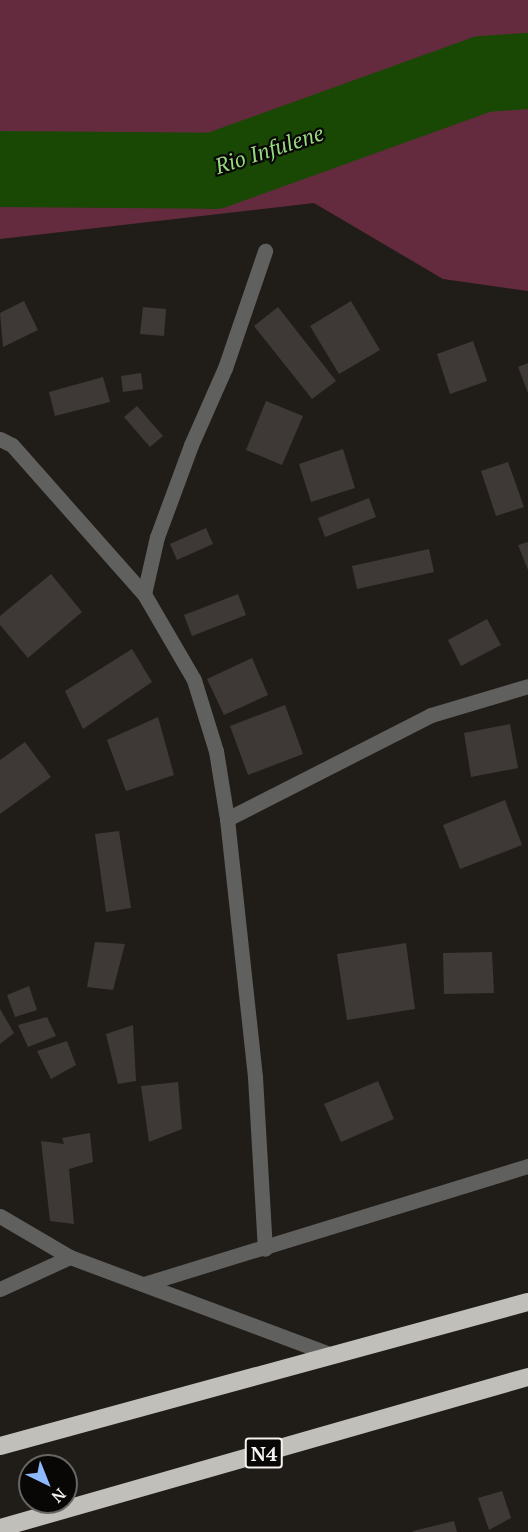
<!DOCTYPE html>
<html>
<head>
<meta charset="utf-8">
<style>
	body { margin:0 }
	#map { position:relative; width:528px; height:1532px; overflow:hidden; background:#201d19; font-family:"PT Serif",serif }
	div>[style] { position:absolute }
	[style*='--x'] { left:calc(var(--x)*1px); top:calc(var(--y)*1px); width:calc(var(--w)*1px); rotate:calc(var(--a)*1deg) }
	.green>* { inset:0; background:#632b3d }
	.river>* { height:76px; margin:-38px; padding:0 38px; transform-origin:38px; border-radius:38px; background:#184803 }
	.building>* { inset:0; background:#3e3836 }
	.street>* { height:15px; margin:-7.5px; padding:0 7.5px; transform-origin:7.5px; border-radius:7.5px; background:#60605e }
	.highway>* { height:18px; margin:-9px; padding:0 9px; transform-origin:9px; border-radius:9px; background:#c0bfb9 }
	span { translate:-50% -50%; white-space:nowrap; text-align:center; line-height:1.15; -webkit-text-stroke:4.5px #090706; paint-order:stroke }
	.shield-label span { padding:2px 4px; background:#090706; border:2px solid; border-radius:4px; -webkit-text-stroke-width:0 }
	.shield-label { font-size:20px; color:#f5f3f0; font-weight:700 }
	.water-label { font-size:22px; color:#96da80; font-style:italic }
	.north { position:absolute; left:18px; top:1454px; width:60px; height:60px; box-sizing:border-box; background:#090706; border:2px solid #676564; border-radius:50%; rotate:137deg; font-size:16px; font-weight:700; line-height:24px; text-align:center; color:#f5f3f0 }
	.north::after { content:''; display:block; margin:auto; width:21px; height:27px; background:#8eb9fd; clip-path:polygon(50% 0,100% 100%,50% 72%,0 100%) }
</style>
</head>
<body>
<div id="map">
	<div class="green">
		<div style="clip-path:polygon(0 0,528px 0,528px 291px,443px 279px,314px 203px,0 239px)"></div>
	</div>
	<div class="river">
		<div style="--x:0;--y:169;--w:214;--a:0.5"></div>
		<div style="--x:214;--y:171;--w:286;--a:-19.8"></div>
		<div style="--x:483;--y:74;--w:45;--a:-3.8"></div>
	</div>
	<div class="building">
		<div style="clip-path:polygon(24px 301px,38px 330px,3px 347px,0 313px)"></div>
		<div style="clip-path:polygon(351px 301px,380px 350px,339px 374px,310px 326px)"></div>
		<div style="clip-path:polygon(143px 307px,166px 309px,164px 336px,140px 334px)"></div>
		<div style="clip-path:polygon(278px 307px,336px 381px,312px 399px,254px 326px)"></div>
		<div style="clip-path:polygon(473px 341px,487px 381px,450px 394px,437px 354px)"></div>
		<div style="clip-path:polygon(528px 363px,528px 393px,518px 367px)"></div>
		<div style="clip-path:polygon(141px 373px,143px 389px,123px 392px,121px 376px)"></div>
		<div style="clip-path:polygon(103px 377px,110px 402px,55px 416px,49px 392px)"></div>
		<div style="clip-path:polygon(266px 401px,303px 416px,282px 465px,246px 450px)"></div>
		<div style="clip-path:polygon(137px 406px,163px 436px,150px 447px,124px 417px)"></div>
		<div style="clip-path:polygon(343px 449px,355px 488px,311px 502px,299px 464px)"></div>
		<div style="clip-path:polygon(508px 462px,524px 507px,496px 516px,481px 471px)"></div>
		<div style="clip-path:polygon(369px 498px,376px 517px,325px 537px,318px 518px)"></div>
		<div style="clip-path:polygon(206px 528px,213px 544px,177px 560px,170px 544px)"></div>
		<div style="clip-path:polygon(528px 542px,528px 570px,518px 545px)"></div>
		<div style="clip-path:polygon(429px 549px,434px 572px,357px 589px,352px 566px)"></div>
		<div style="clip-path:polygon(51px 574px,82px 612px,28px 658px,0 625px,0 616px)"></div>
		<div style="clip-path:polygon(238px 594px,246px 615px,192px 636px,184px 615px)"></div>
		<div style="clip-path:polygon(487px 619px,501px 645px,461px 666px,448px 640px)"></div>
		<div style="clip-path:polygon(132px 649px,152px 682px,83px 729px,65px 691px)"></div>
		<div style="clip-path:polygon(252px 658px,268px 695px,224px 715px,207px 679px)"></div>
		<div style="clip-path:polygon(285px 705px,303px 754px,248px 775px,230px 726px)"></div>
		<div style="clip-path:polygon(158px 717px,174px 775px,126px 791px,107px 740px)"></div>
		<div style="clip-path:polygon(510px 724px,518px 768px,471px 777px,464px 733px)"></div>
		<div style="clip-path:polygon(25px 742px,51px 777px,0 814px,0 760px)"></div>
		<div style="clip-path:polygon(505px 800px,522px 845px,460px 869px,443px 825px)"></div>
		<div style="clip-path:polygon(119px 831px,131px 908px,106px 912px,95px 834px)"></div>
		<div style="clip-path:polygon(95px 942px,125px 944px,113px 990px,87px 987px)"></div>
		<div style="clip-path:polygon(406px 943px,415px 1009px,347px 1020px,337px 954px)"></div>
		<div style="clip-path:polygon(492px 952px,494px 993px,444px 994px,443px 953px)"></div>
		<div style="clip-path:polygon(29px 986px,37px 1010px,15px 1017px,7px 995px)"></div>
		<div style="clip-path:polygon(0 1009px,14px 1033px,0 1044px)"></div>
		<div style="clip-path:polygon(47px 1017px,56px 1036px,28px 1047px,18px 1025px)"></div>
		<div style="clip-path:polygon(133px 1025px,136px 1081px,118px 1084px,106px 1034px)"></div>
		<div style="clip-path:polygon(67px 1041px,76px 1065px,51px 1079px,37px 1051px)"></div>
		<div style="clip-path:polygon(378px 1081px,394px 1119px,341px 1142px,324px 1104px)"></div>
		<div style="clip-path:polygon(178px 1082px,182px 1129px,149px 1142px,141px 1086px)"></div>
		<div style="clip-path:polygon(90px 1133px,93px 1162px,69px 1169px,74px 1224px,50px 1221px,41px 1141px,64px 1144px,62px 1138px)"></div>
		<div style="clip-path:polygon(502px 1491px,511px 1518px,489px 1530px,478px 1498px)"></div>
		<div style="clip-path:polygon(454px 1521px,457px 1532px,413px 1532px,413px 1531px)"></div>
	</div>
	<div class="street">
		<div style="--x:0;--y:439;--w:13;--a:27"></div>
		<div style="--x:12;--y:445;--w:199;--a:48.5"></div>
		<div style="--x:144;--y:594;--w:99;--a:59.8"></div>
		<div style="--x:194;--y:680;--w:74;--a:72.8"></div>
		<div style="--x:216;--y:751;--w:69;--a:80.8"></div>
		<div style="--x:227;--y:819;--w:260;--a:83.8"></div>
		<div style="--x:255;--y:1077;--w:172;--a:86.7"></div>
		<div style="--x:144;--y:594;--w:58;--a:-77.2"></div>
		<div style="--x:157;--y:537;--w:98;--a:-69.7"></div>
		<div style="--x:191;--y:445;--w:84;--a:-66.2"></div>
		<div style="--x:225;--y:368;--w:124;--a:-71.1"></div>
		<div style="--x:227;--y:819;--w:229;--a:-27"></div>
		<div style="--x:431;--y:715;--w:101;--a:-16.6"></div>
		<div style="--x:0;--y:1216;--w:81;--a:30.4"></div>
		<div style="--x:70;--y:1257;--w:280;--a:20.5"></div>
		<div style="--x:144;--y:1284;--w:402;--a:-17.1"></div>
		<div style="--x:0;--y:1289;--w:77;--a:-24.6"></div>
	</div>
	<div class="highway">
		<div style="--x:0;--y:1446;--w:547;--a:-15.26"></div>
		<div style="--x:0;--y:1528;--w:549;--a:-15.96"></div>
	</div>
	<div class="shield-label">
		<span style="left:264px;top:1453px">N4</span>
	</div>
	<div class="water-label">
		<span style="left:269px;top:149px;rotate:-18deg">Rio Infulene</span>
	</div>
	<div class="north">N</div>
</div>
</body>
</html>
